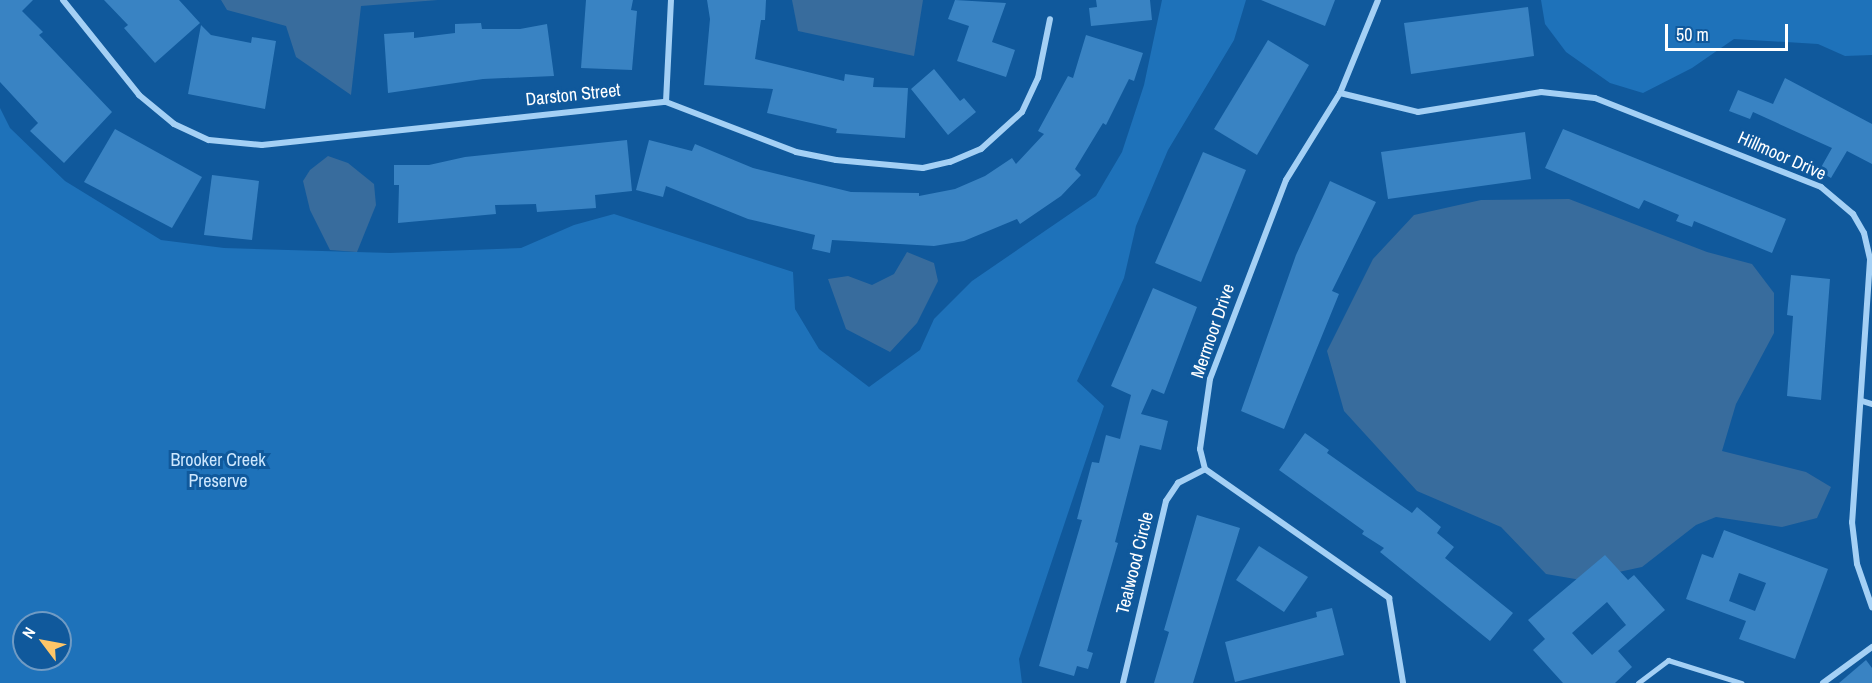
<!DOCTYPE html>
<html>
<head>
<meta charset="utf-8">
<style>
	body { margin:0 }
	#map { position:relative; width:1872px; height:683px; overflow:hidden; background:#10599c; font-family:"Archivo Narrow",sans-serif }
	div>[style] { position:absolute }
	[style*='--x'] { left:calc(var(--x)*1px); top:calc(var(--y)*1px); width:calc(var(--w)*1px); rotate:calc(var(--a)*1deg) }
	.green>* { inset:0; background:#1e72ba }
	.water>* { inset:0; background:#386c9d }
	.building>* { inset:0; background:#3983c3 }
	.service>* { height:4.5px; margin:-2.25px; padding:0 2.25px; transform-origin:2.25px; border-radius:2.25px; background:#a4d0f5 }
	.minor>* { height:6px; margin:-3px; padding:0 3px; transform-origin:3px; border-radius:3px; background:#a4d0f5 }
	span { translate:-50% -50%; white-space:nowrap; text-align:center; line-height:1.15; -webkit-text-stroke:6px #10599c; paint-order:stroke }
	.street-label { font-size:18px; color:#fff }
	.park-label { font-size:18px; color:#cde7fe }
	.north { position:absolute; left:12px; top:611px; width:60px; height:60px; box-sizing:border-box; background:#10599c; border:2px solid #709bc4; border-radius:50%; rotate:302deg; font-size:16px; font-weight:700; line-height:24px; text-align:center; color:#fff }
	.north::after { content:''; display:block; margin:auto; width:21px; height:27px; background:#ffc668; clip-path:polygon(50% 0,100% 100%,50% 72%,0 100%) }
	.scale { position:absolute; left:1665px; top:24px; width:123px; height:27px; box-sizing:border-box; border:3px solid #fff; border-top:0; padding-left:8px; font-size:18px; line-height:21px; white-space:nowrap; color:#fff; -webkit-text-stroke:4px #10599c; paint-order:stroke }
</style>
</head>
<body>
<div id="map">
	<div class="green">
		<div style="clip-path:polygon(evenodd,1162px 0,1246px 0,1234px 40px,1168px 150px,1136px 226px,1124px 278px,1077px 381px,1104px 406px,1019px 659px,1022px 683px,0 683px,0 108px,10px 128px,65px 181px,161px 240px,224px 248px,390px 253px,521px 248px,574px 225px,614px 214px,793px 272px,795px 309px,819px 349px,869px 387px,920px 350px,934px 319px,972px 281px,1096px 196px,1122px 152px,1144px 85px,1162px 0,24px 623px,60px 623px,60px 659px,24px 659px,24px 623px)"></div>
		<div style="clip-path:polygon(1541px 0,1872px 0,1872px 55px,1845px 56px,1818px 44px,1734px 39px,1692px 68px,1643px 93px,1610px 83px,1566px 52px,1545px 24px)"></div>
	</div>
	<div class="water">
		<div style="clip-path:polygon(221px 0,438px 0,361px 6px,351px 95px,296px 57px,286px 26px,227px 10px)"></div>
		<div style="clip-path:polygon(792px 0,923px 0,914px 56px,798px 31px)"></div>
		<div style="clip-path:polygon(328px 156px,348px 163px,374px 184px,376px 205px,357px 252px,330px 250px,310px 210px,303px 181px,310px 170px)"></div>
		<div style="clip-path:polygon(1569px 199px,1707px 252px,1752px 264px,1774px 293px,1774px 333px,1736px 404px,1722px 451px,1806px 472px,1831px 487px,1817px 518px,1782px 527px,1716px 517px,1696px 525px,1642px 567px,1581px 580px,1546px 574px,1501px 527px,1417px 491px,1344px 411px,1327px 351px,1373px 259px,1414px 215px,1481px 200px)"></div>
		<div style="clip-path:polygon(907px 252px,934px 263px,938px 281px,917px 323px,890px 352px,846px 329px,828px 279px,848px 276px,872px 285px,894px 274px)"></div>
	</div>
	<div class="building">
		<div style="clip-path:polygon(0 0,33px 0,22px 11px,43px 32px,39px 35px,112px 112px,64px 163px,30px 131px,38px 123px,0 82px)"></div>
		<div style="clip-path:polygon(104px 0,179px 0,200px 23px,155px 63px,124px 28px,128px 25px)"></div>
		<div style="clip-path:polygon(586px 0,633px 0,631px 10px,637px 11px,632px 70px,581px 68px)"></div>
		<div style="clip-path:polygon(707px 0,766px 0,765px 20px,761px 20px,755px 59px,844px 81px,845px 74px,874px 78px,873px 87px,908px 88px,905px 138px,836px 133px,837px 129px,767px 113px,773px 89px,704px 85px,710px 19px)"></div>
		<div style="clip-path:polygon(955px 0,1006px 3px,992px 42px,1015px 50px,1006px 77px,957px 61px,969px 26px,948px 19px)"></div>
		<div style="clip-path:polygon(1096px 0,1150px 0,1152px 20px,1091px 26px,1089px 8px,1097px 7px)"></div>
		<div style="clip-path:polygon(1261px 0,1335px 0,1325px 26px)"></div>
		<div style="clip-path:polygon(1528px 7px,1534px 56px,1411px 74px,1404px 23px)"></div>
		<div style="clip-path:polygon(481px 23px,482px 29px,520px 29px,547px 24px,554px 76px,483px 79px,388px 93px,384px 34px,414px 32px,414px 38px,455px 33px,455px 24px)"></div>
		<div style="clip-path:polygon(201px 25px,211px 35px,251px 43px,252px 37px,276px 41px,265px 109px,188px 94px)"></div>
		<div style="clip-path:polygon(1086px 35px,1143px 53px,1134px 81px,1129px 79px,1106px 125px,1103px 123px,1075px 169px,1081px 175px,1061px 196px,1020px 224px,1017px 219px,964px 241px,934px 246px,832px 240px,830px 253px,812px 249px,815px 235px,748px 219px,666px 186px,663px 197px,636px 190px,649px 140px,692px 151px,695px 144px,753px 168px,851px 192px,919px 193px,919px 196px,955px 189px,985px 176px,1012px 158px,1016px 164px,1044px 134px,1038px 131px,1068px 76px,1073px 78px)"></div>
		<div style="clip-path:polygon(1268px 40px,1309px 65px,1257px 155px,1214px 129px)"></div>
		<div style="clip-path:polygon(934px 69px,960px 101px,964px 98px,976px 112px,948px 135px,911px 89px)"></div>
		<div style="clip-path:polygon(1785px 78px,1872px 124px,1872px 164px,1847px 151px,1831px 178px,1819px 171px,1832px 148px,1753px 112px,1750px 119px,1729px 111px,1738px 90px,1773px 104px)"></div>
		<div style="clip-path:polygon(115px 129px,202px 177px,172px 228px,84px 182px)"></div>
		<div style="clip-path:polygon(1563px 129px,1786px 219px,1772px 253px,1694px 221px,1692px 227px,1676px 221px,1679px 215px,1644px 200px,1639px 209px,1545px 168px)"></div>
		<div style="clip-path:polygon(1525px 132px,1531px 179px,1388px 199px,1381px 152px)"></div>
		<div style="clip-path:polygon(627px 140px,632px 191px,595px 195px,596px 208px,537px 212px,536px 204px,495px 205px,496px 214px,398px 223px,399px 185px,394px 185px,394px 165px,429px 165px,465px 157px)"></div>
		<div style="clip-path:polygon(1203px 152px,1246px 170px,1201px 282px,1155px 263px)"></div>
		<div style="clip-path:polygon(212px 175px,259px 181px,252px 240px,204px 235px)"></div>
		<div style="clip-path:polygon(1330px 181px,1376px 202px,1332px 291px,1339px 294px,1284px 429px,1241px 411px,1296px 255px)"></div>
		<div style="clip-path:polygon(1791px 275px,1830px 279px,1821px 400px,1787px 396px,1793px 316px,1787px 315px)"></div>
		<div style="clip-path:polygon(1153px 288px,1197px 307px,1164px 394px,1152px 389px,1141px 414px,1168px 421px,1161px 450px,1140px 445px,1115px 542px,1118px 543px,1087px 651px,1093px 653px,1088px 669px,1077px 666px,1074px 676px,1039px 666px,1082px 520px,1077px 519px,1092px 462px,1099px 463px,1106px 435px,1120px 439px,1131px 395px,1111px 386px)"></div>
		<div style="clip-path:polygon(1305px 433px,1329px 450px,1327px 453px,1412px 513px,1417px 507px,1441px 527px,1437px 533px,1454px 547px,1445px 558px,1513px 613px,1490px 641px,1380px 552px,1384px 548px,1362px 534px,1364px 531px,1279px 470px)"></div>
		<div style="clip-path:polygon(1197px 515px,1240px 528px,1193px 683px,1154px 683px,1169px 632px,1164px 630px)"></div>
		<div style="clip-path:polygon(evenodd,1724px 530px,1828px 569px,1795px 659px,1739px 639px,1746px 621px,1686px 599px,1702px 554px,1713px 558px,1724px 530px,1739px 573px,1766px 583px,1755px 611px,1729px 601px,1739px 573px)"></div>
		<div style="clip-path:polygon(1259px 546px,1308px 577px,1284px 612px,1236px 580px)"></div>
		<div style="clip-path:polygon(evenodd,1605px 555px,1628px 580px,1634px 575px,1665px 610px,1618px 651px,1632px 667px,1615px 683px,1563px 683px,1533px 650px,1545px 639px,1528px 620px,1605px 555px,1607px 602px,1626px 625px,1592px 655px,1572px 633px,1607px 602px)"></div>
		<div style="clip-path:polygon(1332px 608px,1344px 655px,1235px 682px,1225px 642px,1317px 617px,1316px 612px)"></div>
		<div style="clip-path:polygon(1866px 660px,1872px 668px,1872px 683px,1839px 683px)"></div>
	</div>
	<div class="service">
		<div style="--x:1638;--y:683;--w:38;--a:-37"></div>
		<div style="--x:1668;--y:660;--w:77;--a:17.3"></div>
	</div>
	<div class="minor">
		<div style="--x:63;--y:0;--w:122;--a:51.3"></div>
		<div style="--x:139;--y:95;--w:45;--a:39.6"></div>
		<div style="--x:174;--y:124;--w:38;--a:25"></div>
		<div style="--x:209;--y:140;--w:53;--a:5.4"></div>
		<div style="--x:262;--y:145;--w:406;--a:-6.1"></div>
		<div style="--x:666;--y:102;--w:139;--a:21"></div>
		<div style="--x:796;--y:152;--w:41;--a:11.3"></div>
		<div style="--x:836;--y:160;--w:87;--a:5.3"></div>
		<div style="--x:923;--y:168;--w:28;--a:-13"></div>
		<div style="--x:950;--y:162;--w:34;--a:-23"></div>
		<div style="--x:981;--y:149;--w:55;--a:-42.1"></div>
		<div style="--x:1022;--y:112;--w:38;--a:-65"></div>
		<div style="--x:1038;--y:78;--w:60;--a:-78.5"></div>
		<div style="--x:1378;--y:0;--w:100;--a:112.2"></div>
		<div style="--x:1340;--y:93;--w:102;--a:121.8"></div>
		<div style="--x:1286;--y:180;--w:213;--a:110.9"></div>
		<div style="--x:1210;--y:379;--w:71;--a:98.1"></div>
		<div style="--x:1200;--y:449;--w:21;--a:76"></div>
		<div style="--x:1205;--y:469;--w:225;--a:35"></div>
		<div style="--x:1389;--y:598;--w:86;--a:80.6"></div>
		<div style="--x:1340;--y:93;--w:80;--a:13.7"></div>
		<div style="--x:1418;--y:112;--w:125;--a:-9.2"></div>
		<div style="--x:1541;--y:92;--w:54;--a:6.3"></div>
		<div style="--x:1595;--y:98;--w:243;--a:21.5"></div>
		<div style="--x:1821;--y:187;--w:42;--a:40.2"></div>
		<div style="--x:1853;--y:214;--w:22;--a:60"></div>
		<div style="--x:1864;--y:233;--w:28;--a:77"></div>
		<div style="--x:1870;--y:260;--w:263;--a:93.9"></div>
		<div style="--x:1852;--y:522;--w:42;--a:83.2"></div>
		<div style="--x:1857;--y:564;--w:46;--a:70.8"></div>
		<div style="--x:666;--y:102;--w:102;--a:-87.2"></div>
		<div style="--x:1862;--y:401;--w:10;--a:17"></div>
		<div style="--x:1123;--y:683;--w:187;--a:-76.7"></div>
		<div style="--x:1166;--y:501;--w:22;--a:-56"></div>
		<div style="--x:1178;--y:483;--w:30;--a:-27"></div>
		<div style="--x:1823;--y:683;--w:61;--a:-36.3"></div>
	</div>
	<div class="street-label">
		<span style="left:573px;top:95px;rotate:-6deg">Darston Street</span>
		<span style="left:1782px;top:156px;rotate:24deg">Hillmoor Drive</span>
		<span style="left:1213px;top:331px;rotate:-71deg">Mermoor Drive</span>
		<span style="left:1135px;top:563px;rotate:-76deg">Tealwood Circle</span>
	</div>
	<div class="park-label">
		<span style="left:218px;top:471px">Brooker Creek<br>Preserve</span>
	</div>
	<div class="north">N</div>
	<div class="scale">50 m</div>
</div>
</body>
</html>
